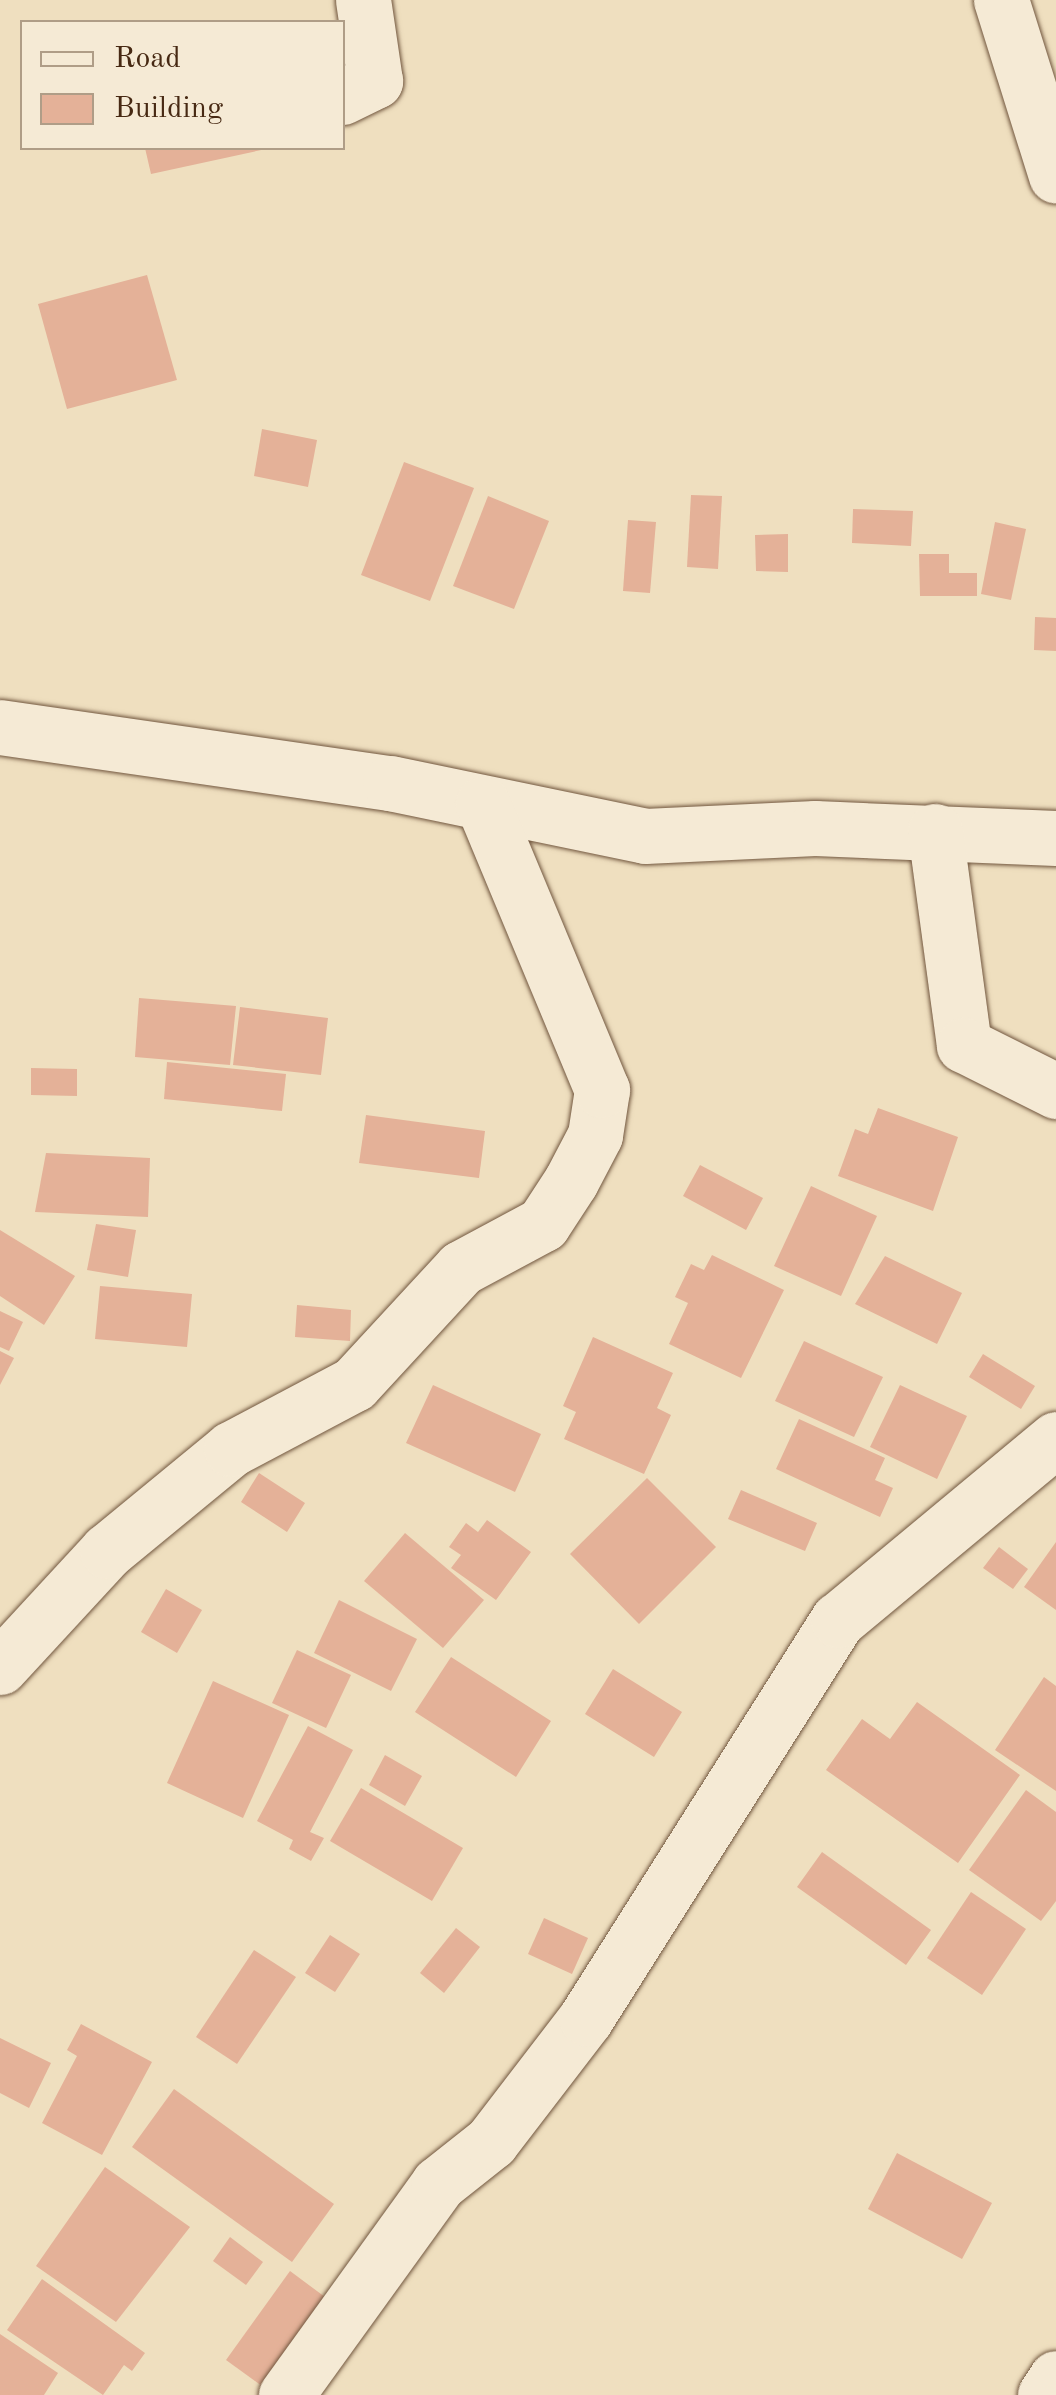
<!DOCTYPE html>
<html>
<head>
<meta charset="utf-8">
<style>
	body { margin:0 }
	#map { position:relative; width:1056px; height:2395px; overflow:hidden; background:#efdfbf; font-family:"Old Standard TT",serif }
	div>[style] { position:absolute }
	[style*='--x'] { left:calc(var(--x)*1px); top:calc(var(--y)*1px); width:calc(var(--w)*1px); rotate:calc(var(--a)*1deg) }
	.building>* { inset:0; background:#e4b198 }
	.roads { filter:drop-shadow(0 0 2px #71563e) drop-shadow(0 0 2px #71563e) }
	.minor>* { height:55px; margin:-27.5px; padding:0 27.5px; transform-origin:27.5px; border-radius:27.5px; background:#f5ead5 }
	span { translate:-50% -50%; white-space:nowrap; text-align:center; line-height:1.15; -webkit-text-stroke:8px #f5ead5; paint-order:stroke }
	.legend { position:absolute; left:20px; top:20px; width:325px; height:130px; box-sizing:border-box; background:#f5ead5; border:2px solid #af9d87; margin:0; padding:12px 18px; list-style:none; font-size:30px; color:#472913 }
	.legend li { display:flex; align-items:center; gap:20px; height:50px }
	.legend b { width:50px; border:2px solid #af9d87 }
</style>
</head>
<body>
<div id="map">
	<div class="building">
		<div style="clip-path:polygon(145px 148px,266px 148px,266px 149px,151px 174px)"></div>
		<div style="clip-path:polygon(147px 275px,177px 380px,67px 409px,38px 304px)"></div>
		<div style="clip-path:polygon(262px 429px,317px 440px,308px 487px,254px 476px)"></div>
		<div style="clip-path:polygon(404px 462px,474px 488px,430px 601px,361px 575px)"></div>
		<div style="clip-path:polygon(691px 495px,722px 496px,718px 569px,687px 567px)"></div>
		<div style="clip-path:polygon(488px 496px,549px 521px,514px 609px,453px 586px)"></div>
		<div style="clip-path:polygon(853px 509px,913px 511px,911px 546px,852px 543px)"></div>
		<div style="clip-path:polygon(628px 520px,656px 522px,650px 593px,623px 591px)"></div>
		<div style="clip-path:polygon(995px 522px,1026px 529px,1011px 600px,981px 594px)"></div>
		<div style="clip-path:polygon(788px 534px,788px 572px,756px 571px,755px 535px)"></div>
		<div style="clip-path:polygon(919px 554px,949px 554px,949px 573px,977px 573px,977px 596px,920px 596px)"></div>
		<div style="clip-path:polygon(1035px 617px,1056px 618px,1056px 651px,1034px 650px)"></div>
		<div style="clip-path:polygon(139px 998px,236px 1006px,230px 1065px,135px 1057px)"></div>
		<div style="clip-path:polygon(240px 1007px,328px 1018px,321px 1075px,233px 1065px)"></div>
		<div style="clip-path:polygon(167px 1062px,286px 1074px,282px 1111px,164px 1099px)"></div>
		<div style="clip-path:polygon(31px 1068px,77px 1069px,77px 1096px,31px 1095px)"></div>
		<div style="clip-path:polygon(878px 1108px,958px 1137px,933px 1211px,838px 1176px,855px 1129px,868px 1134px)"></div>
		<div style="clip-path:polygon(366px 1115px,485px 1131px,479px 1178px,359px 1163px)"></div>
		<div style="clip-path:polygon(46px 1153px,150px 1158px,148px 1217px,35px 1212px)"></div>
		<div style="clip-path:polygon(700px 1165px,763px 1198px,746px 1230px,683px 1196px)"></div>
		<div style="clip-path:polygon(811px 1186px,877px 1216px,841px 1296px,774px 1266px)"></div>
		<div style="clip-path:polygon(96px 1224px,136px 1230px,128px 1277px,87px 1270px)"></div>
		<div style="clip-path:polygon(0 1230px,75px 1276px,44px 1325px,0 1296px)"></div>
		<div style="clip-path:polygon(712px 1255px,784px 1290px,741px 1378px,669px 1344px,688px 1303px,675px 1297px,691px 1264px,704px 1270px)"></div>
		<div style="clip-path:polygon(885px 1256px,962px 1293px,937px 1344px,855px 1304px)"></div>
		<div style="clip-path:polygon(100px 1286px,192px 1294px,187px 1347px,95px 1339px)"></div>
		<div style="clip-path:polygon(297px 1305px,351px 1310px,350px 1341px,295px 1337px)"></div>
		<div style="clip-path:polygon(0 1311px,23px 1322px,9px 1351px,0 1347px)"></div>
		<div style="clip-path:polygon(593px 1337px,673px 1373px,657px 1408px,671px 1415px,644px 1474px,564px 1439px,576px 1412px,563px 1406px)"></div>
		<div style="clip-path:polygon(804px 1341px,883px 1377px,854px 1437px,775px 1401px)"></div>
		<div style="clip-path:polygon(0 1351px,14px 1358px,0 1385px)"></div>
		<div style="clip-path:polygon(983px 1354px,1035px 1386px,1021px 1409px,969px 1377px)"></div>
		<div style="clip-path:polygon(433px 1385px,541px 1434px,515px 1492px,406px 1443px)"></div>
		<div style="clip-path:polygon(900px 1385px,967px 1416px,937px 1479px,870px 1447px)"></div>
		<div style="clip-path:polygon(799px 1419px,885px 1458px,875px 1480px,893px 1488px,880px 1517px,776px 1469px)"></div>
		<div style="clip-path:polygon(259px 1473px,305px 1503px,287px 1532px,241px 1502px)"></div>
		<div style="clip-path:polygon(647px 1478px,716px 1547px,639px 1624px,570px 1554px)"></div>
		<div style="clip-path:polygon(741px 1490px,817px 1523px,805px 1551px,728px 1519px)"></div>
		<div style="clip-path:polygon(487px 1520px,531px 1552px,496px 1600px,451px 1568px,461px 1555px,449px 1547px,466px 1523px,478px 1532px)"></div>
		<div style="clip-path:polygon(405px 1533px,484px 1600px,443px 1648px,364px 1581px)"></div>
		<div style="clip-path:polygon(1056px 1542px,1056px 1610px,1024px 1587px)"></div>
		<div style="clip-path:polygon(999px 1547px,1028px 1569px,1013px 1589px,983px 1568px)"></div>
		<div style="clip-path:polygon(166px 1589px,202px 1610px,177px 1653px,141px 1632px)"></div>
		<div style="clip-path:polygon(339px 1600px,417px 1639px,391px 1691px,314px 1653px)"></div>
		<div style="clip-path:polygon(297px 1650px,351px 1675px,326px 1728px,272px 1703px)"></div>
		<div style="clip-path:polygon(451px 1657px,551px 1721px,516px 1777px,415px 1712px)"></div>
		<div style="clip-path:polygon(613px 1669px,682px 1712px,654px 1757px,585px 1714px)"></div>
		<div style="clip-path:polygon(1044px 1677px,1056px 1686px,1056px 1791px,995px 1750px)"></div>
		<div style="clip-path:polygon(213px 1681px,289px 1715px,243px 1818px,167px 1783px)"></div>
		<div style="clip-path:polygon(917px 1702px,1020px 1775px,958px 1863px,826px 1770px,862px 1719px,890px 1739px)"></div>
		<div style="clip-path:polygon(308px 1726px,353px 1750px,310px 1832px,324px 1838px,311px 1861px,289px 1849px,293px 1840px,257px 1821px)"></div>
		<div style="clip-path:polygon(385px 1755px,422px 1776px,405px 1806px,369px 1785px)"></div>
		<div style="clip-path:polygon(361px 1788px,463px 1848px,432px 1901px,330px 1841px)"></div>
		<div style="clip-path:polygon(1026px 1790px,1056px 1812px,1056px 1901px,1041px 1921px,969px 1870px)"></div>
		<div style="clip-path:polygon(822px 1852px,931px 1930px,906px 1965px,797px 1887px)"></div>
		<div style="clip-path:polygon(971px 1892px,1026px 1929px,982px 1995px,927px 1958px)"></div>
		<div style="clip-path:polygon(544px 1918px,588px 1938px,572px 1974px,528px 1954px)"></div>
		<div style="clip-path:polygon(456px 1928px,480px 1947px,444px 1993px,420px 1973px)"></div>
		<div style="clip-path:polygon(330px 1935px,360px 1954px,335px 1992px,305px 1973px)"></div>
		<div style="clip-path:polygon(254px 1950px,296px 1977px,237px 2064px,196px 2037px)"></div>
		<div style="clip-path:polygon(81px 2024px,152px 2062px,102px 2155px,42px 2123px,77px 2056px,67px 2050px)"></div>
		<div style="clip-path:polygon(0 2038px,51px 2063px,29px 2108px,0 2093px)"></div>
		<div style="clip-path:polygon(174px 2089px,334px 2204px,292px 2262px,132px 2147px)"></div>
		<div style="clip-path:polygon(897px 2153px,992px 2203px,962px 2259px,868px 2209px)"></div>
		<div style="clip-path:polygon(105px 2167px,190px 2227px,116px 2322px,36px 2266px)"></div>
		<div style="clip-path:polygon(230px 2237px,263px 2262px,246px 2285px,213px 2261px)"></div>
		<div style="clip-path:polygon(290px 2271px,325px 2297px,262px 2386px,226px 2360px)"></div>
		<div style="clip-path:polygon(42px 2279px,145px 2353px,132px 2371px,124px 2365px,103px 2395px,7px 2330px)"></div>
		<div style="clip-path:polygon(0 2334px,58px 2373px,44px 2395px,0 2395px)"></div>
	</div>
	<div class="roads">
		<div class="minor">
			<div style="--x:1001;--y:0;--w:184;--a:72.6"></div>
			<div style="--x:342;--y:97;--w:37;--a:-26"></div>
			<div style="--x:375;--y:81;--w:82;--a:-98.4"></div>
			<div style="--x:0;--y:727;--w:394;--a:8.2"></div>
			<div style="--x:390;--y:783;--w:260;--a:11.7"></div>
			<div style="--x:645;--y:836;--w:170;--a:-2.7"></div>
			<div style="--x:815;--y:828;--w:241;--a:2.4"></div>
			<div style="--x:935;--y:831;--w:216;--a:82.3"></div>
			<div style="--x:964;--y:1045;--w:103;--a:26.6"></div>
			<div style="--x:0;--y:1667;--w:158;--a:-47.3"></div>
			<div style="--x:107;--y:1551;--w:161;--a:-39.4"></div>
			<div style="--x:231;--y:1449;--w:139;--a:-27.9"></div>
			<div style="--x:354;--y:1384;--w:158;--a:-47.3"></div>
			<div style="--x:461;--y:1268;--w:93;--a:-28.2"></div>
			<div style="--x:543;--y:1224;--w:51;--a:-56.9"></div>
			<div style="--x:571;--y:1181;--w:52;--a:-62.4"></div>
			<div style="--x:595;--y:1135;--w:46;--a:-81.2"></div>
			<div style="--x:602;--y:1090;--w:310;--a:-112.6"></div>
			<div style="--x:286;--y:2395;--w:260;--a:-54.2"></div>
			<div style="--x:438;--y:2184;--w:68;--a:-38.4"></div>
			<div style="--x:491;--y:2142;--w:156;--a:-52.5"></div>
			<div style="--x:586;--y:2018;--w:471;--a:-57.7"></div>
			<div style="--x:838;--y:1620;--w:283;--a:-39.7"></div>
			<div style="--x:1045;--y:2395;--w:20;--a:-57"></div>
		</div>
	</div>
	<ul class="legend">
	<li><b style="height:12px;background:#f5ead5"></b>Road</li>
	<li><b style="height:28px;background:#e4b198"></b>Building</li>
	</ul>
</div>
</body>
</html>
